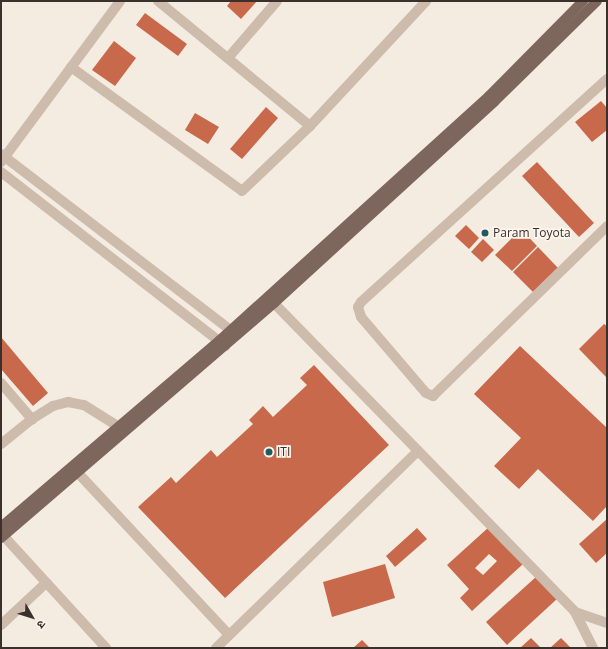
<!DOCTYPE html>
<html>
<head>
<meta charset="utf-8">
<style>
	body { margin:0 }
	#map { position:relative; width:608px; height:649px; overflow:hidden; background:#f4ebe1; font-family:"Open Sans","Noto Sans Devanagari",sans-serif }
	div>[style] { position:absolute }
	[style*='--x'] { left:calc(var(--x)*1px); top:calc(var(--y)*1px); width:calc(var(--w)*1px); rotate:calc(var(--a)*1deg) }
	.building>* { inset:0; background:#c8694b }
	.minor>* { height:10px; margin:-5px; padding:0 5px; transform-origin:5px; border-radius:5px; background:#cdbbac }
	.major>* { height:10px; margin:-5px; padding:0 5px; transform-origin:5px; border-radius:5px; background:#7d675c }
	.dots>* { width:11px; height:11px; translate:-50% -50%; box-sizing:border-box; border:2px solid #fbf5ee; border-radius:50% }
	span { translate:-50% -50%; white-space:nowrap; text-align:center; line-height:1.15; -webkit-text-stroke:3.5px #fbf5ee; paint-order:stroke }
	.poi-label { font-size:12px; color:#3b302b }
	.left { translate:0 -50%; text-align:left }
	.frame { position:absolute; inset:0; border:2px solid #3b302b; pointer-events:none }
	.north { position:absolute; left:12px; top:597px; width:40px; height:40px; -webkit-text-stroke:3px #fbf5ee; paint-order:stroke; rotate:129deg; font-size:11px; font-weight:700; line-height:16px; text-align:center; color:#3b302b }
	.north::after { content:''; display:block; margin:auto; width:14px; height:18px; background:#3b302b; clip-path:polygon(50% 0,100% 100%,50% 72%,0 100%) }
</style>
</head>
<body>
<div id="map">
	<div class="building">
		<div style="clip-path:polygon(231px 1px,257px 1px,241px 19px,227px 6px)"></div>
		<div style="clip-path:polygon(145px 13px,187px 44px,178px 56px,136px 25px)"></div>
		<div style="clip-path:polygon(114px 41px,136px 58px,115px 86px,92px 70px)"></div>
		<div style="clip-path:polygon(601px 101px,607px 108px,607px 130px,592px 142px,575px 122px)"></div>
		<div style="clip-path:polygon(266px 107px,278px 118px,242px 159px,230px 149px)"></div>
		<div style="clip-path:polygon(195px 113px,219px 127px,208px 144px,185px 130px)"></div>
		<div style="clip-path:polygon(537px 162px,594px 223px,579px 237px,522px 176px)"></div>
		<div style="clip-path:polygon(466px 225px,479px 238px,469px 249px,455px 236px)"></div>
		<div style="clip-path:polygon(521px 229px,537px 246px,512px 271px,495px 255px)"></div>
		<div style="clip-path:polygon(483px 239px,494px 250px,482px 262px,471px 252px)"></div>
		<div style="clip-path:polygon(538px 247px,558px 268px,533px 292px,513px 272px)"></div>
		<div style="clip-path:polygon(604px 324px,607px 326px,607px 378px,579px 349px)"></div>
		<div style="clip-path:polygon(1px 337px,48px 393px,33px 406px,1px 369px)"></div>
		<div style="clip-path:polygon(520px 346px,607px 428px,607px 506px,593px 521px,538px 469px,519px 489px,494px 466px,521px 438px,474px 394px)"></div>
		<div style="clip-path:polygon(314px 365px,389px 445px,225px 598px,138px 507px,171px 477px,176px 483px,211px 450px,217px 457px,253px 424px,249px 420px,263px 406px,273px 417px,307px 385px,300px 378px)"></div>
		<div style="clip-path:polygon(607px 519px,607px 553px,596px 563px,579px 544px)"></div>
		<div style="clip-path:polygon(evenodd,489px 527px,523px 564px,472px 611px,460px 598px,469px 589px,447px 565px,489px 527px,489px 554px,497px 561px,483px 575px,475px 568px,489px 554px)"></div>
		<div style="clip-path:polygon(417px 528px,427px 539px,395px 567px,386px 556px)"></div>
		<div style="clip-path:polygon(385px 564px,395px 598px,332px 617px,323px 582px)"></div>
		<div style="clip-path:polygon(537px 576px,558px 598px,507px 645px,486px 622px)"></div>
		<div style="clip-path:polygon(531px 638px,541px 648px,520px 648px)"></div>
		<div style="clip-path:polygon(561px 638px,571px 648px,550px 648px)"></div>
		<div style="clip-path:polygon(362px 640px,370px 648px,353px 648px)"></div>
	</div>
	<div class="minor">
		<div style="--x:158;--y:1;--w:197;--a:39.4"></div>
		<div style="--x:228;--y:58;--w:75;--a:-49.3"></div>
		<div style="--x:71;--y:67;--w:211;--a:35.9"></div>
		<div style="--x:242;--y:191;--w:94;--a:-43.7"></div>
		<div style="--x:310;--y:126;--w:171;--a:-47.1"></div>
		<div style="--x:607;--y:79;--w:332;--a:137.8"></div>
		<div style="--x:361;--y:302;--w:6;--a:121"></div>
		<div style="--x:358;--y:307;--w:10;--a:73"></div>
		<div style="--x:361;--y:317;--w:100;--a:49.5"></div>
		<div style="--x:426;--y:393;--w:8;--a:23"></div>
		<div style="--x:433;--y:396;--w:243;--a:-44.3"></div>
		<div style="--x:1;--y:154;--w:297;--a:37.5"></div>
		<div style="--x:1;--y:162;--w:200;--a:-53.5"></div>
		<div style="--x:1;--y:172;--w:284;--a:37.8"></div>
		<div style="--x:268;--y:297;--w:440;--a:45.7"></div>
		<div style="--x:575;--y:612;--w:40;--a:63.4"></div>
		<div style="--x:1;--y:383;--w:48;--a:49.3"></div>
		<div style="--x:1;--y:444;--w:40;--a:-39"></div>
		<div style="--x:32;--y:419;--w:25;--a:-32"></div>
		<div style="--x:53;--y:406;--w:16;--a:-15"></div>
		<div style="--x:68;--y:402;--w:16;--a:11"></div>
		<div style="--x:84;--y:405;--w:41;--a:32.2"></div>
		<div style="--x:78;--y:473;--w:221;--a:47"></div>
		<div style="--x:1;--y:533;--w:156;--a:47.6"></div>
		<div style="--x:575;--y:612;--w:34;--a:19"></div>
		<div style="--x:1;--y:625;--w:62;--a:-43"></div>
		<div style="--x:216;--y:648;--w:281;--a:-44.3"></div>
	</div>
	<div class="major">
		<div style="--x:1;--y:527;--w:288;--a:-40.5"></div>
		<div style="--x:220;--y:340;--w:363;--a:-42.2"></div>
		<div style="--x:489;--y:96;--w:134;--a:-45.3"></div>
		<div style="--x:1;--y:538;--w:360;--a:-40.7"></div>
		<div style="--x:274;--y:303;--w:298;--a:-42.4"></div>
		<div style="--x:494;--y:102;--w:144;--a:-44.4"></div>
	</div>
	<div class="dots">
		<div style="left:485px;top:233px;background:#1f5a5e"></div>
		<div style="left:269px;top:452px;background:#1f5a5e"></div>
	</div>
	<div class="poi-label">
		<span class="left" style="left:493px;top:233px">Param Toyota</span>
		<span class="left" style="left:277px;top:452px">ITI</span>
	</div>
	<div class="frame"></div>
	<div class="north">उ</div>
</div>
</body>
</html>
